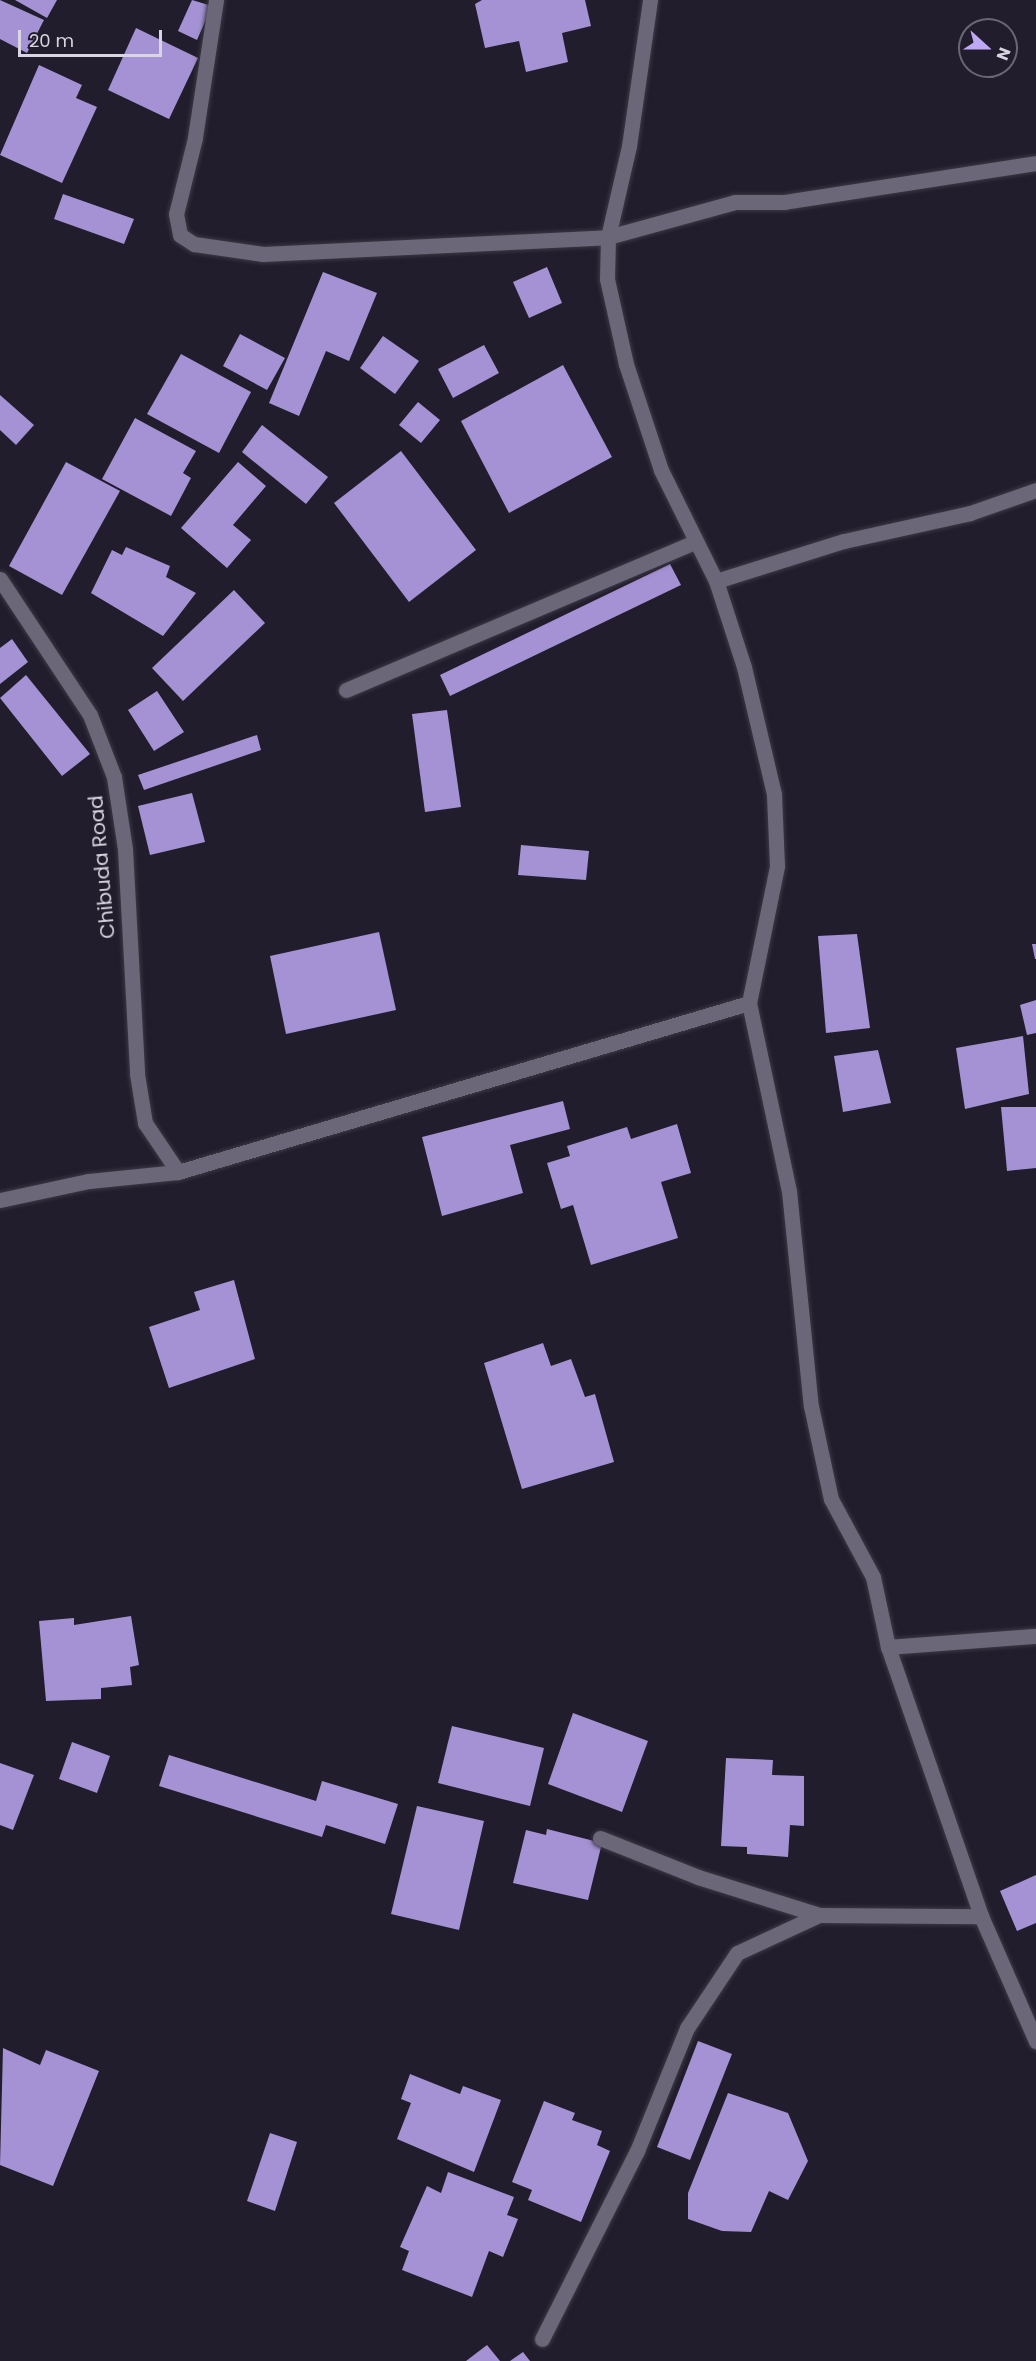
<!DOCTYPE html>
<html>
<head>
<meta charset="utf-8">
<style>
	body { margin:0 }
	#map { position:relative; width:1036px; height:2361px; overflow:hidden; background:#211d2c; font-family:Poppins,sans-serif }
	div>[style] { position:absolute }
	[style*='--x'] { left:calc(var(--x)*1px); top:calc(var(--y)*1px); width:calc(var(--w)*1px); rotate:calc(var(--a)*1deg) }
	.building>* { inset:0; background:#a592d4 }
	.roads { filter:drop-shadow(0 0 2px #3c3945) drop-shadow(0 0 2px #3c3945) }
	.service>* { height:15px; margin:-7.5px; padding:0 7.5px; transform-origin:7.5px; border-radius:7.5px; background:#6b6779 }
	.minor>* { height:15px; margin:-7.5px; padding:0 7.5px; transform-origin:7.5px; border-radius:7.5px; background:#6b6779 }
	span { translate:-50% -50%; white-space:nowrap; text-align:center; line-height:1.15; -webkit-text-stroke:6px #211d2c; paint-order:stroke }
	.street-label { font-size:20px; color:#d8d6e0 }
	.north { position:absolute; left:958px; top:18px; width:60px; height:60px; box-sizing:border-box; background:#211d2c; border:2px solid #6a6774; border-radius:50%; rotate:111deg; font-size:16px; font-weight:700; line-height:24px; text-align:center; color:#d8d6e0 }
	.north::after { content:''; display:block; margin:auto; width:21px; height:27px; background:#bfa9f4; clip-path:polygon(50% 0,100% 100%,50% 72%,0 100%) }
	.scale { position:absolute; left:18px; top:30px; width:144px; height:27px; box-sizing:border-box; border:3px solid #d8d6e0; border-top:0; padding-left:8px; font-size:18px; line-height:21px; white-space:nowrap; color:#d8d6e0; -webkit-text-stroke:4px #211d2c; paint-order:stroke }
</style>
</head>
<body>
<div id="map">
	<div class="building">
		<div style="clip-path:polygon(0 0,44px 20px,27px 53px,0 39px)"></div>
		<div style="clip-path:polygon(15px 0,57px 0,47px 18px)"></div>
		<div style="clip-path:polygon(192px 0,212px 6px,197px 40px,178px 31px)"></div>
		<div style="clip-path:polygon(482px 0,585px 0,591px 26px,562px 33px,568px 62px,526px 72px,519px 41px,485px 48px,475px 4px)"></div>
		<div style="clip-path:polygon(136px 28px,198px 58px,169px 119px,108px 90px)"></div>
		<div style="clip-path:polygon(39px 65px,82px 85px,76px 98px,97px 107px,62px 183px,0 155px)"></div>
		<div style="clip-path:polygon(63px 194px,134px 219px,124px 244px,54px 219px)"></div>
		<div style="clip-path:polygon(547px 267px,562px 303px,529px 318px,513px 282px)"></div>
		<div style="clip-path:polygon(323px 272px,377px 293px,349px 361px,326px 351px,299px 416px,269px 403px)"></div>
		<div style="clip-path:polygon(240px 334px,285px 358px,267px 390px,223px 366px)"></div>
		<div style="clip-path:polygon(383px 336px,419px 361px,395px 394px,360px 368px)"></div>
		<div style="clip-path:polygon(484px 345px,499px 373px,453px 398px,438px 369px)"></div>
		<div style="clip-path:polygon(181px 354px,251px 392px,219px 453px,147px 414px)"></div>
		<div style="clip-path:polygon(563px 365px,612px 457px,509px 513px,461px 421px)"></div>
		<div style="clip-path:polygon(0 395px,34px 425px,16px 445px,0 430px)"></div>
		<div style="clip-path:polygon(418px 402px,440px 420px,421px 443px,399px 425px)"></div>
		<div style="clip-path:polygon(135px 418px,196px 451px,183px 473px,191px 478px,171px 516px,102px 479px)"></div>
		<div style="clip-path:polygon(262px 425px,328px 477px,306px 504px,242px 452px)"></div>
		<div style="clip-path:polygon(401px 451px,476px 550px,409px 602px,334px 503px)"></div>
		<div style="clip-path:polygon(66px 462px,120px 491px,62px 595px,9px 566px)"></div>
		<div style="clip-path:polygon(238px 462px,266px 486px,233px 525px,251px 540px,227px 568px,181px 528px)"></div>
		<div style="clip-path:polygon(126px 547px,170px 566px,166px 577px,196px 593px,163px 636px,91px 593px,112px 550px,122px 555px)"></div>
		<div style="clip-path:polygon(670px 564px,681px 585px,450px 696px,440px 675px)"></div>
		<div style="clip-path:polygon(234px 590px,265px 623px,183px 701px,152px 668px)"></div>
		<div style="clip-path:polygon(12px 639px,28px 662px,0 684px,0 648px)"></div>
		<div style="clip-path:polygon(26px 675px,90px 754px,62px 776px,0 698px)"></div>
		<div style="clip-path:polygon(157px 691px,184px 732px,154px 751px,128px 710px)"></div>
		<div style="clip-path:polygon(447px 710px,461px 807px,425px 812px,412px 714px)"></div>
		<div style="clip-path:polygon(257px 735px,261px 750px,144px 790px,138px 775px)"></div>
		<div style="clip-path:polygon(192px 793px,205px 842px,150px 855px,138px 806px)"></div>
		<div style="clip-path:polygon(521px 845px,589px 851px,586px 880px,518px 875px)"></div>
		<div style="clip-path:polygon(379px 932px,396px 1010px,286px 1034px,270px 956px)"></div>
		<div style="clip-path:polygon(857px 934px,870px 1028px,826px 1033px,818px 936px)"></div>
		<div style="clip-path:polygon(1032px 944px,1036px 944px,1036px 959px,1035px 959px)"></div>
		<div style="clip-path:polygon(1036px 1000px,1036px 1033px,1027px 1035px,1020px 1005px)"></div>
		<div style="clip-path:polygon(1023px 1036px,1029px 1094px,965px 1109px,956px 1048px)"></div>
		<div style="clip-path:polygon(878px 1050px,891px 1103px,843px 1112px,834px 1056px)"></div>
		<div style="clip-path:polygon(563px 1101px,570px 1129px,510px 1145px,523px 1193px,442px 1216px,422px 1137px)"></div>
		<div style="clip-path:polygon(1001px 1107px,1036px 1107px,1036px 1168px,1007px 1171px)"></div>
		<div style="clip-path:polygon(677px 1124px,691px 1173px,661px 1182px,678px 1238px,591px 1265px,573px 1205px,561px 1209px,547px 1163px,570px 1156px,567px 1146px,627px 1127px,631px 1139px)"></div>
		<div style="clip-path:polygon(234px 1280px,255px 1359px,169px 1388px,149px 1327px,200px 1310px,194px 1292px)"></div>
		<div style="clip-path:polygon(543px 1343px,551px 1366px,571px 1359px,585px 1397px,595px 1394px,614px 1462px,522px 1489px,484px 1363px)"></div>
		<div style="clip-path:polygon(131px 1616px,139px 1665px,130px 1667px,132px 1685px,101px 1688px,101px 1699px,46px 1701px,39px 1621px,74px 1618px,74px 1625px)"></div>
		<div style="clip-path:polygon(573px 1713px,648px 1741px,622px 1812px,548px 1784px)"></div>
		<div style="clip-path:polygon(452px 1726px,544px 1748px,530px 1806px,438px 1783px)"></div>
		<div style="clip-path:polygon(72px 1742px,110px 1756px,97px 1793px,59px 1779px)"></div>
		<div style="clip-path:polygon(169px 1755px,316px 1801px,322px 1781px,398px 1804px,385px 1844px,326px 1825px,322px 1837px,159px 1786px)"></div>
		<div style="clip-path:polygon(726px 1758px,773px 1760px,772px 1775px,804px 1776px,804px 1826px,790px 1825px,788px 1857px,747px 1854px,747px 1847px,721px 1846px)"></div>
		<div style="clip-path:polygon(0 1763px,34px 1775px,13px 1830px,0 1825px)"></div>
		<div style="clip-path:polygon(417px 1806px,484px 1821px,459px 1930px,391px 1914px)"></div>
		<div style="clip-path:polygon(547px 1829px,602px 1843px,588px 1900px,513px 1883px,526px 1830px,546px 1835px)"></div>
		<div style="clip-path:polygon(1036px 1875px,1036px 1923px,1017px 1931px,1000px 1891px)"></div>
		<div style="clip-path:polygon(698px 2041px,732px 2054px,690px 2160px,657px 2147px)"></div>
		<div style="clip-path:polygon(3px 2048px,40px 2065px,46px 2050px,99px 2071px,53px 2186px,0 2165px)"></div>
		<div style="clip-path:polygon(410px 2074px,460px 2094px,463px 2086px,501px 2100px,474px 2172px,397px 2139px,411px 2103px,401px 2099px)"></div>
		<div style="clip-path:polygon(728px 2093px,788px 2113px,808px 2161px,788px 2200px,769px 2191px,751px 2232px,722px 2231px,688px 2219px,688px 2193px)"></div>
		<div style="clip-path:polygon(544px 2101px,575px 2113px,572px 2120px,602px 2131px,597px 2145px,610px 2151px,581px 2222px,528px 2200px,532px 2190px,512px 2182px)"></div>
		<div style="clip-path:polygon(270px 2133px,297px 2142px,275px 2211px,247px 2201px)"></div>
		<div style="clip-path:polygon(448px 2172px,514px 2197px,507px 2215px,518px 2219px,503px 2257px,489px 2251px,472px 2297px,402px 2270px,409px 2251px,400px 2247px,427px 2186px,441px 2193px)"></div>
		<div style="clip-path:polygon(487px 2345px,500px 2361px,466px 2361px)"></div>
		<div style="clip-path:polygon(523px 2352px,530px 2361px,510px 2361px)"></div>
	</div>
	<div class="roads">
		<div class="service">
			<div style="--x:600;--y:1838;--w:105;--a:21.7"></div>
			<div style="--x:698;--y:1877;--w:127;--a:17.4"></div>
			<div style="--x:542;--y:2339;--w:211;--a:-63.2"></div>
			<div style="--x:637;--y:2151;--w:133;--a:-67.9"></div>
			<div style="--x:687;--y:2028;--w:90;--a:-56.3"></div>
			<div style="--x:737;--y:1953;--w:90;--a:-24.9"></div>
			<div style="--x:819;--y:1915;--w:162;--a:0.4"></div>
		</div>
		<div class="minor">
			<div style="--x:216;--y:0;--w:140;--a:98.7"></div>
			<div style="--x:195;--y:138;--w:78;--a:104"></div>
			<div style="--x:176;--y:214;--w:21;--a:79"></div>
			<div style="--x:180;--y:235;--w:17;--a:33"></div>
			<div style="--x:194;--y:244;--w:70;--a:8.2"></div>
			<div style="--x:263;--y:254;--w:345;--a:-2.8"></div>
			<div style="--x:608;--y:237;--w:132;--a:-15.4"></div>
			<div style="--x:735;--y:202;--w:49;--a:0"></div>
			<div style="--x:784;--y:202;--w:255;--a:-8.8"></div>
			<div style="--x:0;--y:579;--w:163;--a:56.5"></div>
			<div style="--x:90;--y:715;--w:66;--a:68.8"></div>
			<div style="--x:114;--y:777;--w:73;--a:81.3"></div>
			<div style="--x:125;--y:849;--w:225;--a:86.9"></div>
			<div style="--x:137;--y:1074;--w:50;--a:80.7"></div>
			<div style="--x:145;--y:1123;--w:59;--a:56"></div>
			<div style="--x:716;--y:581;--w:134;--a:-17.4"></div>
			<div style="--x:844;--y:541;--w:129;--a:-12.5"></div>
			<div style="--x:970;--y:513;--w:70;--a:-19.2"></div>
			<div style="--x:346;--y:690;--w:378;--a:-23"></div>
			<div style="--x:749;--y:1003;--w:192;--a:78"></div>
			<div style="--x:789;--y:1191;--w:216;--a:84.2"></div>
			<div style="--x:811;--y:1406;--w:95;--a:77.9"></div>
			<div style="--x:831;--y:1499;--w:89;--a:61.7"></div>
			<div style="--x:873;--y:1577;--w:72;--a:77.9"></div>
			<div style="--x:888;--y:1647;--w:285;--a:70.9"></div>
			<div style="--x:981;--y:1916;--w:137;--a:66.3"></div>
			<div style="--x:0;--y:1200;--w:91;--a:-12.1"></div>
			<div style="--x:89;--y:1181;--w:89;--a:-5.8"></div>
			<div style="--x:178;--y:1172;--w:595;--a:-16.49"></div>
			<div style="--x:749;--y:1003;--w:140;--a:-78.4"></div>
			<div style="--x:777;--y:866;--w:72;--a:-92.4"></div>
			<div style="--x:774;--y:794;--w:130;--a:-103.3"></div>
			<div style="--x:744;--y:667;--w:90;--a:-108"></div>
			<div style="--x:716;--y:581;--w:124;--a:-116.4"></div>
			<div style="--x:661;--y:470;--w:112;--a:-108.3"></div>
			<div style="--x:626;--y:364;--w:87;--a:-102.6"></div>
			<div style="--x:607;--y:279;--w:42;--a:-88.6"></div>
			<div style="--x:608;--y:237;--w:93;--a:-77"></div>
			<div style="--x:629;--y:146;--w:148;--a:-81.8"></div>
			<div style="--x:888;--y:1647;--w:148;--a:-4.3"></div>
		</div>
	</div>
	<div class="street-label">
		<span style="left:102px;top:867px;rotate:-95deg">Chibuda Road</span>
	</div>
	<div class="north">N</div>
	<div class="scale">20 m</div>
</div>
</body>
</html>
